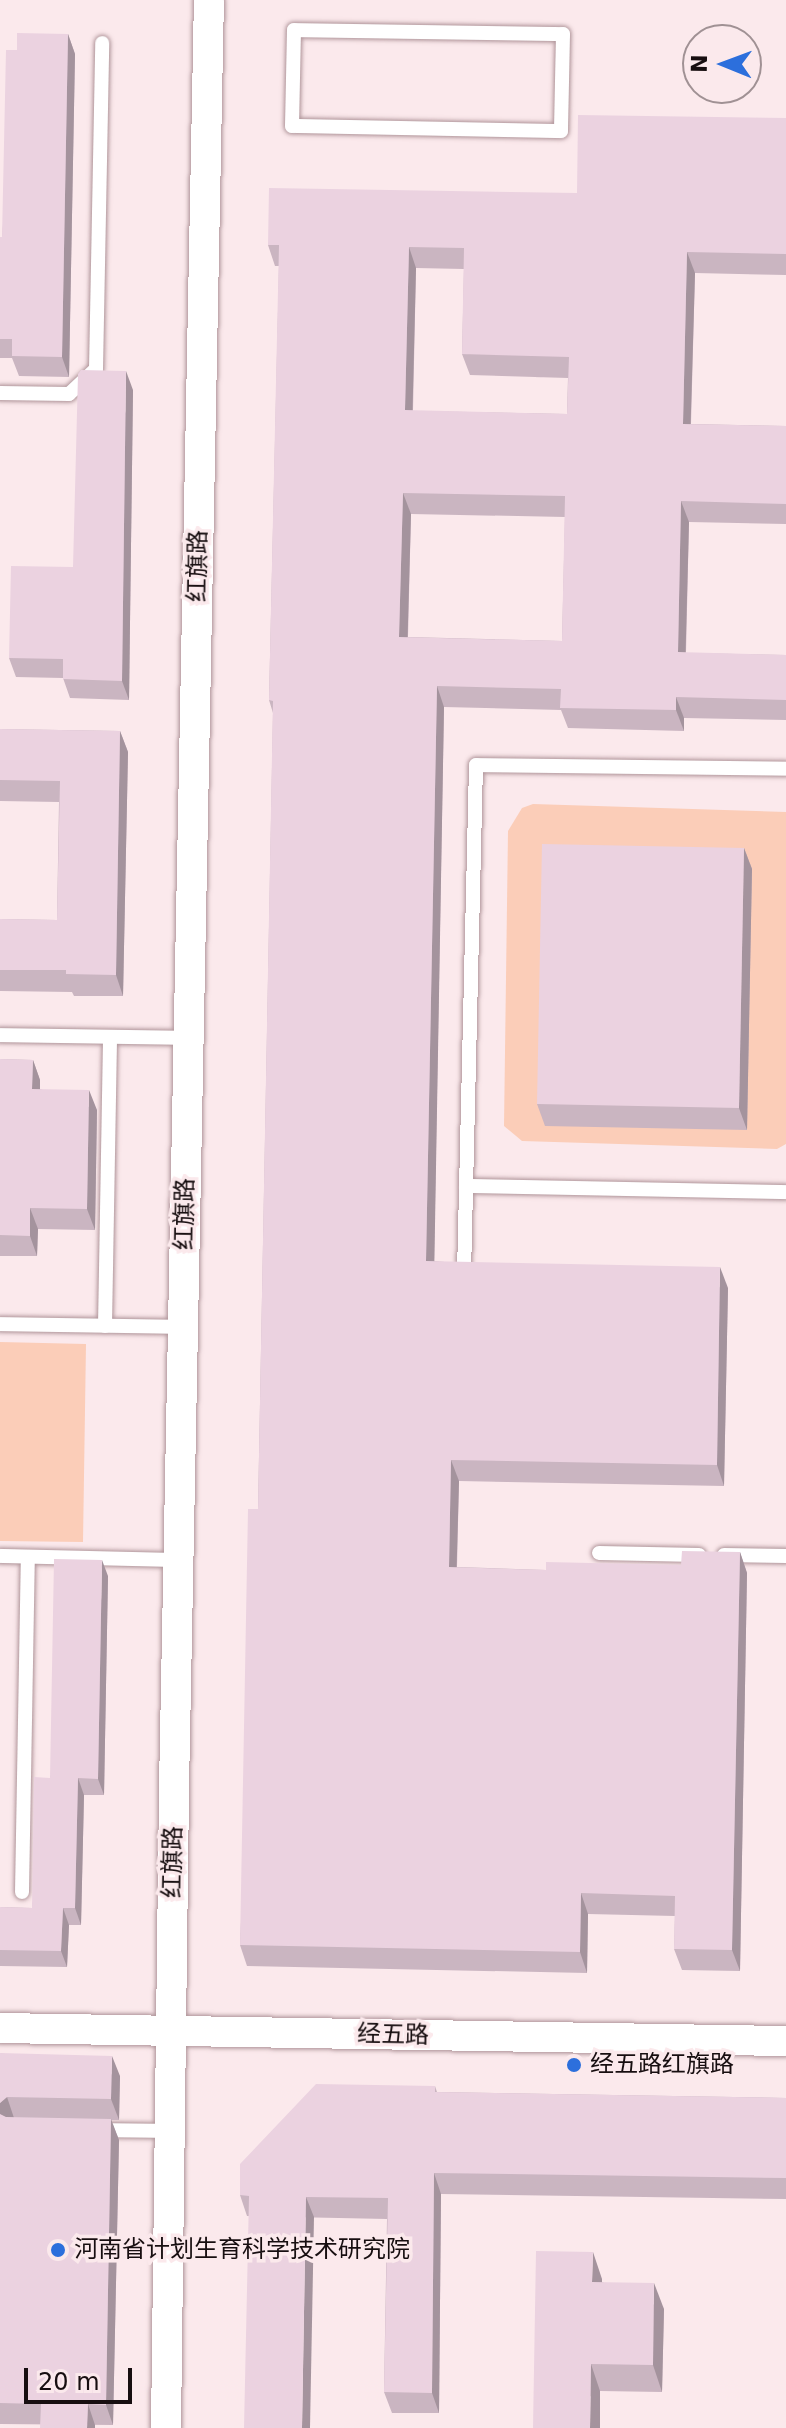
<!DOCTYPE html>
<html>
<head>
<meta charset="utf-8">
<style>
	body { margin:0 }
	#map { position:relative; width:786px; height:2428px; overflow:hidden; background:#fbe9ec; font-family:"DejaVu Sans","Noto Sans SC",sans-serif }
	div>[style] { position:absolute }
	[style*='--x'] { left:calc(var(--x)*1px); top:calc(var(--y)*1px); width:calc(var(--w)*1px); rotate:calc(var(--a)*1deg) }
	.green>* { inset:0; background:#fbcdb8 }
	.roads { filter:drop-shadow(0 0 2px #b0959a) drop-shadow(0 0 2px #b0959a) }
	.service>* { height:14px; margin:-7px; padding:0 7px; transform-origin:7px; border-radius:7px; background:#fff }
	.minor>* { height:30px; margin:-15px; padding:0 15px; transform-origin:15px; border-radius:15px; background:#fff }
	.wall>* { inset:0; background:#cab5c1 }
	.shaded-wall>* { inset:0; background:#a4939d }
	.building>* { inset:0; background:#ebd2e0 }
	.dots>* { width:22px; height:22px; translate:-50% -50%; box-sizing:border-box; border:4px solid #fbe9ec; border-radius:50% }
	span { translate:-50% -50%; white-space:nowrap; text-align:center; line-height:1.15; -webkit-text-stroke:7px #fbe9ec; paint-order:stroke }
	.street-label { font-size:24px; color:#170e10 }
	.poi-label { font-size:24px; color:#170e10 }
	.left { translate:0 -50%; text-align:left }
	.north { position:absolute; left:682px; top:24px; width:80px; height:80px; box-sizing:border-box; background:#fbe9ec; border:2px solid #a09194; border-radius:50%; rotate:271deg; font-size:22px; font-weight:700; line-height:32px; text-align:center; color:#170e10 }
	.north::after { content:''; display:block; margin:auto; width:28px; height:36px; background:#2c6fdc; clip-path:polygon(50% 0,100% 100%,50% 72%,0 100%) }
	.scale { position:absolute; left:24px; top:2368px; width:108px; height:36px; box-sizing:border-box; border:4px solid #170e10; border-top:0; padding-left:10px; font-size:24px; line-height:28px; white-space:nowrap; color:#170e10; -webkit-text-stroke:6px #fbe9ec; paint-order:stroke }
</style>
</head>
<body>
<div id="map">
	<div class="green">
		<div style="clip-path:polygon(533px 804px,786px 812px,786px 1144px,777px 1149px,522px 1141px,504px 1126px,508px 831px,522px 808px)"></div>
		<div style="clip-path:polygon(0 1342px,86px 1344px,83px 1542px,0 1541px)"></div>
	</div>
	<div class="roads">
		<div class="service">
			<div style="--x:294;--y:30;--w:269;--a:0.9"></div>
			<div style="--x:563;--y:34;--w:97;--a:91.2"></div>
			<div style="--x:561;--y:131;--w:269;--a:-178.9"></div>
			<div style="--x:292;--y:126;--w:96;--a:-88.8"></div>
			<div style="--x:0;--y:393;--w:69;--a:0.8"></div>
			<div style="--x:69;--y:394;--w:37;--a:-43"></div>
			<div style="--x:96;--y:369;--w:326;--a:-88.9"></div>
			<div style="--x:0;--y:1035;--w:189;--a:0.9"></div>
			<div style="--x:466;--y:1186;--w:320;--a:1.1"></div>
			<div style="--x:464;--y:1274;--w:509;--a:-88.65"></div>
			<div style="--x:476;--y:765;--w:310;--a:0.7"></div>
			<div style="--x:0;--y:1324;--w:183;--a:0.9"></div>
			<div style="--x:105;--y:1326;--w:289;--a:-89"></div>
			<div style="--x:599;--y:1553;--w:100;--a:1.1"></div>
			<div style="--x:724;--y:1555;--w:62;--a:0.9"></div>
			<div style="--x:0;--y:1556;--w:179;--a:1.3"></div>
			<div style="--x:22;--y:1892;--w:335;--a:-89"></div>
			<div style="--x:98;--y:2130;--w:72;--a:0.8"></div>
		</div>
		<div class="minor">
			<div style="--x:0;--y:2028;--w:786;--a:0.95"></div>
			<div style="--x:166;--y:2428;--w:641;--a:-89.28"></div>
			<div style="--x:174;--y:1787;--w:1787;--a:-88.88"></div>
		</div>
	</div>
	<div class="wall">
		<div style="clip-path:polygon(68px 34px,75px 54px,69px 377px,19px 376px,12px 358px,0 358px,0 237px,2px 237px,17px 50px)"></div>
		<div style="clip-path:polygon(evenodd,786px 118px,786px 275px,695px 273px,691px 424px,786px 426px,786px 524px,689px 522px,686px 653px,786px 655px,786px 720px,684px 718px,684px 731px,568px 728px,561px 710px,444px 707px,434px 1261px,728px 1288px,724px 1486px,459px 1481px,457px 1567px,546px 1570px,681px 1565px,740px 1552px,747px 1573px,740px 1971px,682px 1970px,674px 1949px,675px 1916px,588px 1914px,587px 1973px,247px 1966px,240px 1945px,258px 1509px,273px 713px,269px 700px,279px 266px,275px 266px,268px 245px,577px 193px,786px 118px,416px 268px,464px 269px,462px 354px,470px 375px,568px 378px,567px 414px,413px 411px,416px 268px,786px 118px,411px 514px,565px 517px,562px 641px,408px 637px,411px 514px)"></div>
		<div style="clip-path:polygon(133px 390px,129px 700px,70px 698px,63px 678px,16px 677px,9px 658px,73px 567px)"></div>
		<div style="clip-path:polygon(0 729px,120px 731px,128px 752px,123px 996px,74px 996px,72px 992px,0 991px,0 919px,57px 920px,59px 802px,0 801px)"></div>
		<div style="clip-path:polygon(744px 848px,752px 869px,747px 1130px,545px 1126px,537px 1104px)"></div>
		<div style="clip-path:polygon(0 1059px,33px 1060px,40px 1080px,40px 1089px,97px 1110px,95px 1230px,38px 1229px,37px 1256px,0 1256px)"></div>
		<div style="clip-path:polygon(108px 1576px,104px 1795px,84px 1795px,81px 1925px,69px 1925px,67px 1967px,0 1966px,0 1907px,32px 1908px,50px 1778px)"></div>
		<div style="clip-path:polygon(0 2053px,120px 2076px,119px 2120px,111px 2120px,119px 2140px,113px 2425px,0 2424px)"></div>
		<div style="clip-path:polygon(435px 2086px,437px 2092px,786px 2098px,786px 2199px,441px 2194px,439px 2413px,392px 2413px,384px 2392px,387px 2219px,247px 2216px,240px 2195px)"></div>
		<div style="clip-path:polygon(602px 2279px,602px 2282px,664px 2309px,662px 2392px,600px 2391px,533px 2428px)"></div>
	</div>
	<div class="shaded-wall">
		<div style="clip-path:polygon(68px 34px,75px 54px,69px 377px,62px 357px)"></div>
		<div style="clip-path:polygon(409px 247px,416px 268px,412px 431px,405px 410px)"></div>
		<div style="clip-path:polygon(687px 252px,695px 273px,690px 445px,683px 424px)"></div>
		<div style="clip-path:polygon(126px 371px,133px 390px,129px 700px,122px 681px)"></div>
		<div style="clip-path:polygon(403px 493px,411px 514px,407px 658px,399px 637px)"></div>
		<div style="clip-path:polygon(681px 501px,689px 522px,685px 673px,678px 652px)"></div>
		<div style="clip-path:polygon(437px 686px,444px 707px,434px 1282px,426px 1261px)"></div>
		<div style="clip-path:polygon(676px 697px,684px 718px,684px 731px,676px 710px)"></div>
		<div style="clip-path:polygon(120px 731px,128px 752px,123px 996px,116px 975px)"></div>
		<div style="clip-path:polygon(744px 848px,752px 869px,747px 1130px,739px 1108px)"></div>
		<div style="clip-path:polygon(33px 1060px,40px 1080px,40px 1109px,32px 1089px)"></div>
		<div style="clip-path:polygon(89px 1090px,97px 1110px,95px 1230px,87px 1209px)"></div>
		<div style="clip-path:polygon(30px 1208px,38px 1229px,37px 1256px,30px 1236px)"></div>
		<div style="clip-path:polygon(720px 1267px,728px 1288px,724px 1486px,717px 1465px)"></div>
		<div style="clip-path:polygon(451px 1460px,459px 1481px,456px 1588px,449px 1567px)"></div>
		<div style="clip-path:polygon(740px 1552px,747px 1573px,740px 1971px,732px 1950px)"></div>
		<div style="clip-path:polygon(102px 1560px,108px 1576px,104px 1795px,98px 1779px)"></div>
		<div style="clip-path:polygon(78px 1778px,84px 1795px,81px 1925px,75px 1908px)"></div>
		<div style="clip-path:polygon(581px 1893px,588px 1914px,587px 1973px,580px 1952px)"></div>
		<div style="clip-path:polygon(63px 1908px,69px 1925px,67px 1967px,61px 1951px)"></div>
		<div style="clip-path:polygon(112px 2056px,120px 2076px,119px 2120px,111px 2099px)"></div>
		<div style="clip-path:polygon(7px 2097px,14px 2118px,0 2118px,0 2103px)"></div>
		<div style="clip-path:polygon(111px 2119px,119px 2140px,113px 2425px,106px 2405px)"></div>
		<div style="clip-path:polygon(434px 2173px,441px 2194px,439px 2413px,432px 2393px)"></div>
		<div style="clip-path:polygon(306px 2197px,314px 2217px,310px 2428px,302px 2428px)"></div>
		<div style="clip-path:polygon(593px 2252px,602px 2279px,602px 2308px,592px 2282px)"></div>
		<div style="clip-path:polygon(654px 2283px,664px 2309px,662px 2392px,653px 2365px)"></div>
		<div style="clip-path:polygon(591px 2364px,600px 2391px,600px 2428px,590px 2428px)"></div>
		<div style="clip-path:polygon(88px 2404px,95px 2425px,95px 2428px,87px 2428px)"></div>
	</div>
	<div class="building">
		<div style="clip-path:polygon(17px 33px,68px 34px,62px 357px,12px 356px,12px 339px,0 339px,0 237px,2px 237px,6px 50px,17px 50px)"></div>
		<div style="clip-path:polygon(evenodd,578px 115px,786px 118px,786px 254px,687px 252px,683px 424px,786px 426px,786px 504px,681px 501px,678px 652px,786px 655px,786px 700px,676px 697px,676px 710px,560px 708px,561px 689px,437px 686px,426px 1261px,720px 1267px,717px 1465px,451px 1460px,449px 1567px,546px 1570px,546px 1562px,681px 1565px,682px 1551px,740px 1552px,732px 1950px,674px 1949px,675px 1896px,581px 1893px,580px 1952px,240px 1945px,248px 1509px,258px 1509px,273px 701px,269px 700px,279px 245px,268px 245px,269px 188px,577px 193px,578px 115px,409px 247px,464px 248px,462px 354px,569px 357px,567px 414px,405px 410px,409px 247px,578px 115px,403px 493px,565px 496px,562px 641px,399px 637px,403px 493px)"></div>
		<div style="clip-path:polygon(81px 370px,126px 371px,122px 681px,63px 679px,63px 659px,9px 658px,11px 566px,73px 567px,78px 374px)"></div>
		<div style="clip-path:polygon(0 729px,120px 731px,116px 975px,66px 974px,66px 970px,0 970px,0 919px,57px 920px,60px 781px,0 780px)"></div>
		<div style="clip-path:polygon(542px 844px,744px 848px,739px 1108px,537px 1104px)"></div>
		<div style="clip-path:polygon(0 1059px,33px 1060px,32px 1089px,89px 1090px,87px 1209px,30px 1208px,30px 1236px,0 1235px)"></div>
		<div style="clip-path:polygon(54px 1559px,102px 1560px,98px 1779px,78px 1778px,75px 1908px,63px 1908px,61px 1951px,0 1950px,0 1907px,32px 1908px,34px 1777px,50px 1778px)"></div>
		<div style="clip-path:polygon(0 2053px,112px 2056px,111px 2099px,7px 2097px,0 2103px)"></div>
		<div style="clip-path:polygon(316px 2084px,435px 2086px,435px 2092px,786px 2098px,786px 2178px,434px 2173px,432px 2393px,384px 2392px,388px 2198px,306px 2197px,302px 2428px,244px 2428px,249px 2196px,240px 2195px,240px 2164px)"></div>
		<div style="clip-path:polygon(0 2114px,6px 2117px,111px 2119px,106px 2405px,88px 2404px,87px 2428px,40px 2428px,41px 2404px,0 2403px)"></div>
		<div style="clip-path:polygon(536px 2251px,593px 2252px,592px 2282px,654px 2283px,653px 2365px,591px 2364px,590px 2428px,533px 2428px)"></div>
	</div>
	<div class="dots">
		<div style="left:574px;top:2065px;background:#2c6fdc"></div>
		<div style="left:58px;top:2250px;background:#2c6fdc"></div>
	</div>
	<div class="street-label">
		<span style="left:198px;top:566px;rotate:-89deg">红旗路</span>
		<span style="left:185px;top:1214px;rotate:-89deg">红旗路</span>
		<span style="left:173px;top:1862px;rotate:-89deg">红旗路</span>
		<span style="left:393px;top:2035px;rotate:1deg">经五路</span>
	</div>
	<div class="poi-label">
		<span class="left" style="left:590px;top:2065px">经五路红旗路</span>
		<span class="left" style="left:74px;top:2250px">河南省计划生育科学技术研究院</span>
	</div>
	<div class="north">N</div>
	<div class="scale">20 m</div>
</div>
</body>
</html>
